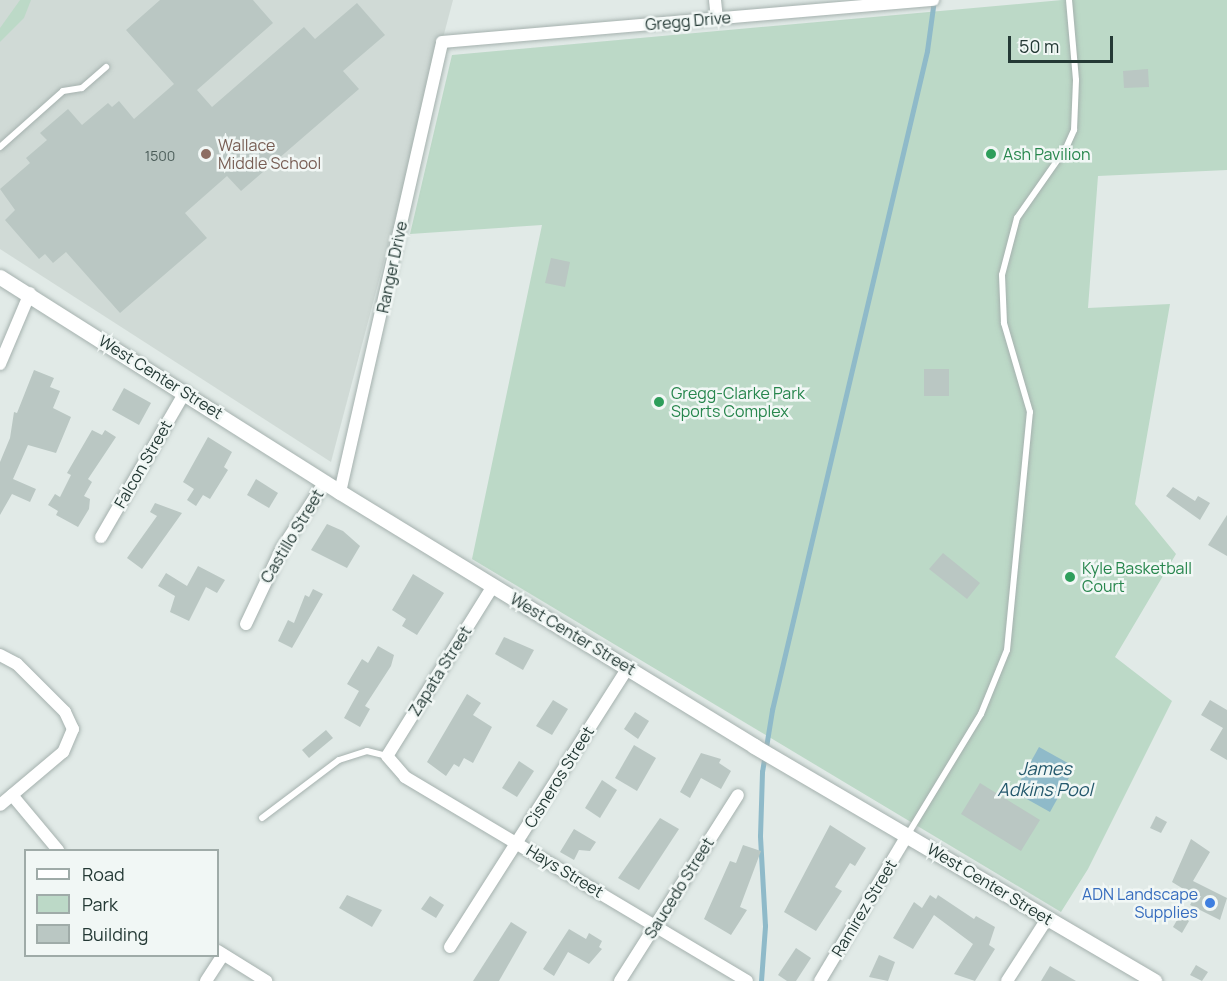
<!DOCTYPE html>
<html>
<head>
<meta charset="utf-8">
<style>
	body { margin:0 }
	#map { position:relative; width:1227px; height:981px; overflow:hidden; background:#e1eae7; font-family:Manrope,sans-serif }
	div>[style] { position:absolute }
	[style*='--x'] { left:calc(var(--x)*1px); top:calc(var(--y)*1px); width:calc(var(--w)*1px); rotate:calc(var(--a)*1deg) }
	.built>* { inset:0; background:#d0dad6 }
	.green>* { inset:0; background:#bcd9c7 }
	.water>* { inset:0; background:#8fbac9 }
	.stream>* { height:4.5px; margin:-2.25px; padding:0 2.25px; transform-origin:2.25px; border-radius:2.25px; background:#8fbac9 }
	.building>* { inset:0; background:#bac7c3 }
	.roads { filter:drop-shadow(0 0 2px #a5b1ae) drop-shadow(0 0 2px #a5b1ae) }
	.service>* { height:6px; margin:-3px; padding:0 3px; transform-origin:3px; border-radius:3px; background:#fff }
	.minor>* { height:12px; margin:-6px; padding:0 6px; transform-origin:6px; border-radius:6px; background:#fff }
	.tertiary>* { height:15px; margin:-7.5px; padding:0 7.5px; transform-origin:7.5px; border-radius:7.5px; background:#fff }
	.dots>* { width:16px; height:16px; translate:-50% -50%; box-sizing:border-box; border:3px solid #f1f7f5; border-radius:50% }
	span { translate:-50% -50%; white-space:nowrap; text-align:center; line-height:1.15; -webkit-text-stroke:5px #f1f7f5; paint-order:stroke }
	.number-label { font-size:14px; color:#4a5c58 }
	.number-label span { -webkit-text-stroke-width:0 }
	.street-label { font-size:16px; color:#243935 }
	.education-label { font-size:16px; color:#785e54 }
	.left { translate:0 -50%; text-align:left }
	.leisure-label { font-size:16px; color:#27864d }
	.shop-label { font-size:16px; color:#366cbe }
	.right { translate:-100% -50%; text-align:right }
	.water-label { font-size:18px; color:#25596d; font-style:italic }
	.legend { position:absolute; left:24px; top:849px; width:195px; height:108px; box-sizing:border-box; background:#f1f7f5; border:2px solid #9faba8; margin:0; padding:8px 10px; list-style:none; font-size:18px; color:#243935 }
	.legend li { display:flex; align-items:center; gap:12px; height:30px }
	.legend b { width:30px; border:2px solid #9faba8 }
	.scale { position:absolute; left:1008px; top:36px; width:105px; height:27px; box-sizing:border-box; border:3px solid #243935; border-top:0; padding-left:8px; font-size:18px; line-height:21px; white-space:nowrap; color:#243935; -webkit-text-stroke:4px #f1f7f5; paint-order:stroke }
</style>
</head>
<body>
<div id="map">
	<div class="built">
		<div style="clip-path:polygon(0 0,453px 0,331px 462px,0 249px)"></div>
	</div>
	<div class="green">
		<div style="clip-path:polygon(20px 0,31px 0,24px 18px,0 42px,0 28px)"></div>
		<div style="clip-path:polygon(1062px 0,1227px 0,1227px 170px,1098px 176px,1088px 308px,1170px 304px,1135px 504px,1176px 554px,1115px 657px,1172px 701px,1088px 869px,1061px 912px,472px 559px,542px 225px,410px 234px,452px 55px)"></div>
	</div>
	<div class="water">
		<div style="clip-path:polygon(1039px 747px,1075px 767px,1050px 812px,1014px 792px)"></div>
	</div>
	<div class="stream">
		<div style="--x:761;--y:981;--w:55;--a:-85.8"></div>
		<div style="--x:765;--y:926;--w:90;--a:-93.2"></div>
		<div style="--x:760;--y:836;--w:64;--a:-88.2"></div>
		<div style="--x:762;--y:772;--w:63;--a:-80.8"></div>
		<div style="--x:772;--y:710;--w:677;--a:-76.76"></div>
		<div style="--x:927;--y:51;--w:51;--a:-82.2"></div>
	</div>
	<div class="building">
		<div style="clip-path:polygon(160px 0,253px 0,273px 23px,197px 90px,212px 107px,304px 27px,315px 39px,357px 3px,385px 35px,343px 71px,359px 89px,241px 191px,227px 176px,185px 213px,207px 238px,120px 313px,66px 252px,53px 263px,45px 254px,39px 259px,5px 220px,15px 210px,0 189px,30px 163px,26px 158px,47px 140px,40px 133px,68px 109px,82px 125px,108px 103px,112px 107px,119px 101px,134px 119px,174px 84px,126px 30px)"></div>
		<div style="clip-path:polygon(1148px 69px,1149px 87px,1124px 88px,1123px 71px)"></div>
		<div style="clip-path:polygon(551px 258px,570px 262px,565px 287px,545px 283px)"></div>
		<div style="clip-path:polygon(924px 369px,949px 369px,949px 396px,924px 396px)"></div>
		<div style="clip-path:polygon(34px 370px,54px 378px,50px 387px,60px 391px,53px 408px,71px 417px,56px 453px,28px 445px,13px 479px,36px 489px,30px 502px,12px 494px,0 515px,0 462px,10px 438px,14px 412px,17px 413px)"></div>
		<div style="clip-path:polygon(124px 388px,151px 403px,139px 425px,112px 410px)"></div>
		<div style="clip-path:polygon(92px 430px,102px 435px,105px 430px,116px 437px,88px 479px,92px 482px,84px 496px,90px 499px,89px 509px,78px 527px,56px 515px,58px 511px,48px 505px,55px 494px,60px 497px,71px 475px,67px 473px)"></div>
		<div style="clip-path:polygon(208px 437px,232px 452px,224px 467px,228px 470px,210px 499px,203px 495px,196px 506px,187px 500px,194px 489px,183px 482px)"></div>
		<div style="clip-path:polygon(256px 479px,278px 493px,269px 508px,247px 495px)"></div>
		<div style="clip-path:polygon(1173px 487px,1195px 501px,1198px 496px,1210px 503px,1200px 520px,1166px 496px)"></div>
		<div style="clip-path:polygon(155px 503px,182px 513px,142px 569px,127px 558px,157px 516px,150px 512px)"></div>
		<div style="clip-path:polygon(1227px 515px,1227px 556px,1208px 545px)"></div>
		<div style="clip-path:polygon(327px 524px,343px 531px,360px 546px,347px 568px,311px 550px)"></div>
		<div style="clip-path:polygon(943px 553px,980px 583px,967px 599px,929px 569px)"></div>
		<div style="clip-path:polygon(198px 566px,225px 580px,217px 593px,206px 587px,189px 621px,170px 612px,175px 596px,158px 586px,166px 573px,187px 586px)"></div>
		<div style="clip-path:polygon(413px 574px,444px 593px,417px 635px,402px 626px,406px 619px,392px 610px)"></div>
		<div style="clip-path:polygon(313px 589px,323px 594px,292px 648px,278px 641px,288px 620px,294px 623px,305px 595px,309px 597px)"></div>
		<div style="clip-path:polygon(504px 637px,534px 650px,523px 670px,495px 654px)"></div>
		<div style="clip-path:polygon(378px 646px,394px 655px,391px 666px,365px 706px,370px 709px,360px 727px,344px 718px,359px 691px,347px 684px,362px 659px,368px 663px)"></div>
		<div style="clip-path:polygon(467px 694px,481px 703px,473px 715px,492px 727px,473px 763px,464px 758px,459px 767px,454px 764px,446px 776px,427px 762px)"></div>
		<div style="clip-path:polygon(553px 700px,568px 709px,552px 735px,536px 726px)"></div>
		<div style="clip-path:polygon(1210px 700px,1227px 710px,1227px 760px,1210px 750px,1223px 728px,1201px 715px)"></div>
		<div style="clip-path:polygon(635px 712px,649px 721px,638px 739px,624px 729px)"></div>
		<div style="clip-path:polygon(326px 730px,333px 738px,309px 758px,302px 750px)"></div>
		<div style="clip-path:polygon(634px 745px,656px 758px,637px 791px,615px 778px)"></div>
		<div style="clip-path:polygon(701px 753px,721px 759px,719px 763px,731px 771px,721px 789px,701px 778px,690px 798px,680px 792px)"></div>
		<div style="clip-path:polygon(519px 761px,534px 771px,517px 797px,502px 788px)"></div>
		<div style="clip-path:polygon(602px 780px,617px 790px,600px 818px,585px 808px)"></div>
		<div style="clip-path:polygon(980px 783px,1040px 820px,1021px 851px,961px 814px)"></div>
		<div style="clip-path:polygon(1156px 816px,1167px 822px,1161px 833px,1150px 828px)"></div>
		<div style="clip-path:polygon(660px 818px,679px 829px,639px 890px,618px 878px)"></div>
		<div style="clip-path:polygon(830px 825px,866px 848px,855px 866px,850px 863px,835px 887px,842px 891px,816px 931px,784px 912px)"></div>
		<div style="clip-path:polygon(574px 829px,596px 842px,590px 851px,579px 850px,574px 860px,560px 852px)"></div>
		<div style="clip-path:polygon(1191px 839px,1210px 852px,1193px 881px,1227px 898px,1220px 920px,1190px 905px,1195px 896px,1172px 882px)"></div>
		<div style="clip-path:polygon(743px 845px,761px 851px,740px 907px,747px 910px,731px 935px,704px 919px,730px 861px,736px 863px)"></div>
		<div style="clip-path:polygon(347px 895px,382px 910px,372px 927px,339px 908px)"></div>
		<div style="clip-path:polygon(930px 895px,936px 899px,938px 895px,974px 919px,976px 916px,995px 927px,989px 945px,995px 949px,975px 981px,954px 974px,973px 944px,934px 915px,913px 949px,893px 938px,914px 902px,922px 908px)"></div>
		<div style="clip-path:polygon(430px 896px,444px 905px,436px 918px,421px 909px)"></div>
		<div style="clip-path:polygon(1180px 915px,1189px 921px,1182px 933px,1173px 927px)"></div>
		<div style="clip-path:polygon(511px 922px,527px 932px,499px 981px,473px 981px)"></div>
		<div style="clip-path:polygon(569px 929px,586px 939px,589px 933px,602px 941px,599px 947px,602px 949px,589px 964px,568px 952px,554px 976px,543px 969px)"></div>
		<div style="clip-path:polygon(796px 948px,811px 958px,796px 981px,787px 981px,778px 975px)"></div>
		<div style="clip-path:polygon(879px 955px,895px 962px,888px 981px,869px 977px)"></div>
		<div style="clip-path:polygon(1196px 965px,1208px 972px,1202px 981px,1190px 975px)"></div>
		<div style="clip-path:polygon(1050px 966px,1076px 981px,1041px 981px)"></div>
	</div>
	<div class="roads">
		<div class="service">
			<div style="--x:0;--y:147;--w:84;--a:-41.6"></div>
			<div style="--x:63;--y:91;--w:19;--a:-9"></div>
			<div style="--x:82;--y:88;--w:32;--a:-41"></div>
			<div style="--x:262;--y:818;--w:96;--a:-37"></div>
			<div style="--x:339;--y:760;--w:29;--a:-18"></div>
			<div style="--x:367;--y:751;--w:21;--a:14"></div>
			<div style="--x:908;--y:834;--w:140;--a:-58.7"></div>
			<div style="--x:981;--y:714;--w:69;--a:-67.9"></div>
			<div style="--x:1007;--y:650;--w:239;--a:-84.5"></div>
			<div style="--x:1030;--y:412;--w:93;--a:-106.3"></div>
			<div style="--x:1004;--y:323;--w:48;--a:-92.4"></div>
			<div style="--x:1002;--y:275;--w:59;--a:-75.3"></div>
			<div style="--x:1017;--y:218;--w:85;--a:-55"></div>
			<div style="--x:1066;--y:148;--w:20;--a:-66"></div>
			<div style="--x:1074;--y:130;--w:50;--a:-87.7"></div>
			<div style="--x:1076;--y:80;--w:80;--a:-95"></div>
		</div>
		<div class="minor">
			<div style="--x:715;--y:0;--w:19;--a:84"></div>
			<div style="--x:0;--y:364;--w:77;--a:-67.1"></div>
			<div style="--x:340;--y:492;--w:461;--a:-77.2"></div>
			<div style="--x:442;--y:42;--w:493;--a:-4.9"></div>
			<div style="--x:101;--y:537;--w:168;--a:-59.9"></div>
			<div style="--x:493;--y:586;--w:200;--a:121.9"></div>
			<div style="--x:387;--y:756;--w:28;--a:49"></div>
			<div style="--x:405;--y:777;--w:398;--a:30.8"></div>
			<div style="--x:246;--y:624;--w:84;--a:-64.7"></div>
			<div style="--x:282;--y:548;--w:79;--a:-56.9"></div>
			<div style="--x:0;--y:655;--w:19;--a:28"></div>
			<div style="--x:17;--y:664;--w:68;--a:45"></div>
			<div style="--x:65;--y:712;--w:19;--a:65"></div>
			<div style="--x:73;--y:729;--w:25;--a:113"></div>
			<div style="--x:63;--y:752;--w:82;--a:139.9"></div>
			<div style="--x:12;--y:795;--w:72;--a:50.1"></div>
			<div style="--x:450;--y:947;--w:331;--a:-57.5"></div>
			<div style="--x:218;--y:951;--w:57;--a:32"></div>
			<div style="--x:206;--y:981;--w:31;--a:-57"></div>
			<div style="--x:620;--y:981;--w:220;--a:-57.6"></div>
			<div style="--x:820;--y:981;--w:171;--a:-59.1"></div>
			<div style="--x:1007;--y:981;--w:74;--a:-57.2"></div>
		</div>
		<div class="tertiary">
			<div style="--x:0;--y:277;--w:402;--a:32.3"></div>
			<div style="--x:340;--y:492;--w:486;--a:31.5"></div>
			<div style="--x:754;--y:746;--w:464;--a:30.4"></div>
		</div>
	</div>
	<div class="dots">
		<div style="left:206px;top:154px;background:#8d6e63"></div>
		<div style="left:991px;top:154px;background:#2e9e5b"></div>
		<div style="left:659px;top:402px;background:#2e9e5b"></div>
		<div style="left:1070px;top:577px;background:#2e9e5b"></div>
		<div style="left:1210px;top:903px;background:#3f7fe0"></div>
	</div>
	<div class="number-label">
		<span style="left:160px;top:156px">1500</span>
	</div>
	<div class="street-label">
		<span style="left:688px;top:21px;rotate:-5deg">Gregg Drive</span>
		<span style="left:392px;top:267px;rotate:-78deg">Ranger Drive</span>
		<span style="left:161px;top:377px;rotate:32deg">West Center Street</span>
		<span style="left:143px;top:464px;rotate:-60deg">Falcon Street</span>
		<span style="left:292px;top:536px;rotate:-59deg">Castillo Street</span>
		<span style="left:573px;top:634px;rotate:31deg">West Center Street</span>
		<span style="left:440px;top:671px;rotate:-58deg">Zapata Street</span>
		<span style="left:559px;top:777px;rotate:-58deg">Cisneros Street</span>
		<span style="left:565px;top:871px;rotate:31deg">Hays Street</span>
		<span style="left:990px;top:884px;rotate:31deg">West Center Street</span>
		<span style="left:679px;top:888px;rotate:-58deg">Saucedo Street</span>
		<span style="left:864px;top:908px;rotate:-59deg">Ramirez Street</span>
	</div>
	<div class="education-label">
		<span class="left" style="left:218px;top:154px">Wallace<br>Middle School</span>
	</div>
	<div class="leisure-label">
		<span class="left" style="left:1003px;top:154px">Ash Pavilion</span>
		<span class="left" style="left:671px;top:402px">Gregg-Clarke Park<br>Sports Complex</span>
		<span class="left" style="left:1082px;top:577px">Kyle Basketball<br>Court</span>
	</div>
	<div class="shop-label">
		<span class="right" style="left:1198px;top:903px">ADN Landscape<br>Supplies</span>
	</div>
	<div class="water-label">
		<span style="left:1045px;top:779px">James<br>Adkins Pool</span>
	</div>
	<ul class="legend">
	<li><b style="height:8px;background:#fff"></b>Road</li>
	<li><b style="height:16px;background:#bcd9c7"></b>Park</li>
	<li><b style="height:16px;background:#bac7c3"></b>Building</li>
	</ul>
	<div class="scale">50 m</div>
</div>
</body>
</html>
